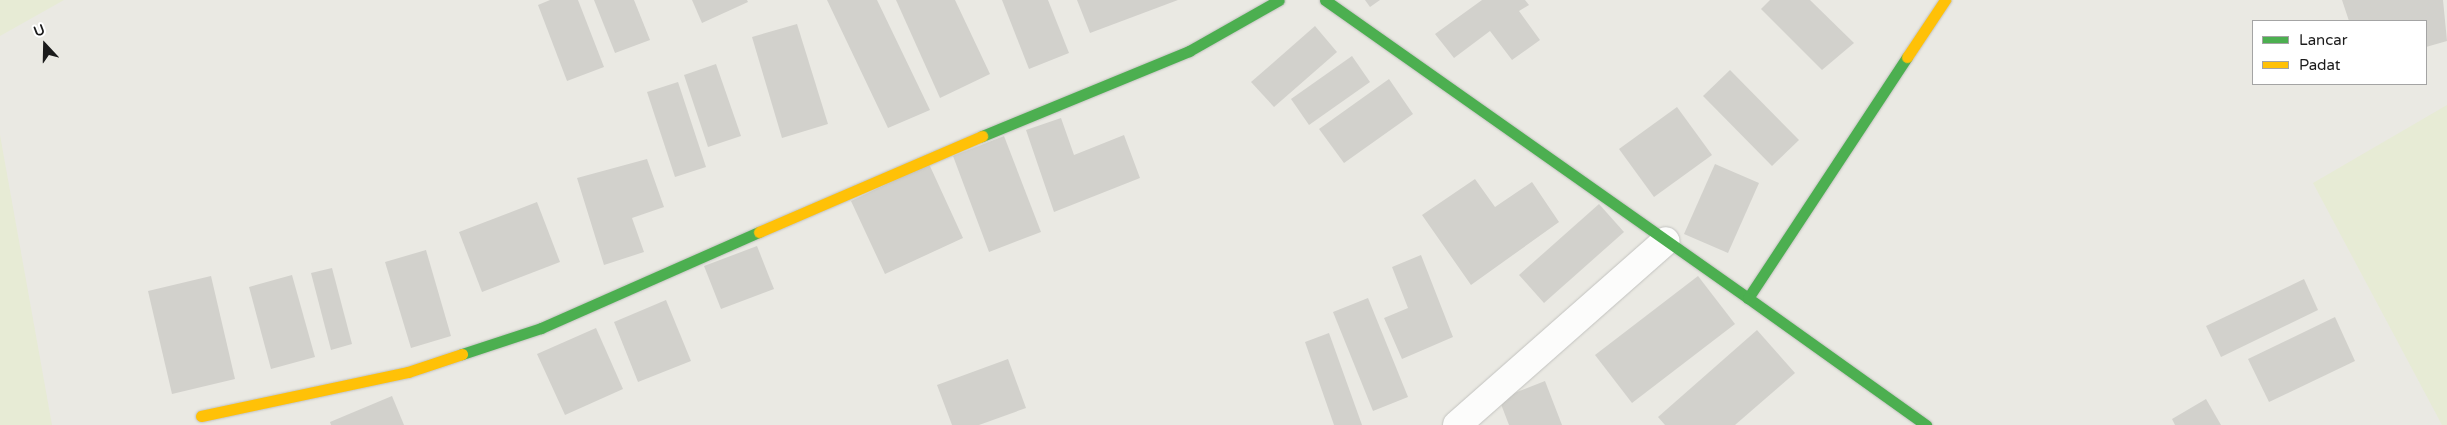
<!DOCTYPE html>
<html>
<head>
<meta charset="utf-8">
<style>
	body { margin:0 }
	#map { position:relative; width:2447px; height:425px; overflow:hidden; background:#eae9e3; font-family:"Varela Round",sans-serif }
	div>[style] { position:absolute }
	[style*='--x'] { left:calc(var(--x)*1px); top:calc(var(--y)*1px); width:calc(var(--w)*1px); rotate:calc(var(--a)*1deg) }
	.farmland>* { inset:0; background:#e7ebd5 }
	.building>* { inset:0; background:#d2d1cc }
	.roads { filter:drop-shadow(0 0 1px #c2c2bf) drop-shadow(0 0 1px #c2c2bf) }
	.street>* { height:28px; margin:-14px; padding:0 14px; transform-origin:14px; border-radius:14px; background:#fcfcfb }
	.fast>* { height:11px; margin:-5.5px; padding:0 5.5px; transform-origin:5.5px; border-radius:5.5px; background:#4caf50 }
	.slow>* { height:11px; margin:-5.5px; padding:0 5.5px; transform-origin:5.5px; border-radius:5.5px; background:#ffc107 }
	span { translate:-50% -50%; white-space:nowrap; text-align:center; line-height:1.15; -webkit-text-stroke:5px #fff; paint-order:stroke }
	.legend { position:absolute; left:2252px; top:20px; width:175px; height:65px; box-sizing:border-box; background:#fff; border:1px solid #a4a4a4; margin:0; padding:6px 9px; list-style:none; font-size:15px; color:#1b1b1b }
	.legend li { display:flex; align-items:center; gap:10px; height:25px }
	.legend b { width:25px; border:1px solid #a4a4a4 }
	.north { position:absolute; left:20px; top:20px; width:50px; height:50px; -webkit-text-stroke:4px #fff; paint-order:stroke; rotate:339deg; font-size:14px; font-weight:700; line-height:20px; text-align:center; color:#1b1b1b }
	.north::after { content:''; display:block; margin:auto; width:18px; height:22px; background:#1b1b1b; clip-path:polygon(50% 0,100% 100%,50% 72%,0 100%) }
</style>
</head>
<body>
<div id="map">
	<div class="farmland">
		<div style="clip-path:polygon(0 0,64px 0,0 36px)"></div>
		<div style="clip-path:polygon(2447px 105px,2447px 425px,2442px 425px,2313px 183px)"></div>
		<div style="clip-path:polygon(0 135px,52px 425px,0 425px)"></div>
	</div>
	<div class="building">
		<div style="clip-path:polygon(550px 0,578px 0,604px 67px,567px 81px,538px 5px)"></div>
		<div style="clip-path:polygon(594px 0,634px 0,650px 40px,615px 53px)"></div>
		<div style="clip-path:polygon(692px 0,747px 0,748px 2px,702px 23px)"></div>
		<div style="clip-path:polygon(827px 0,877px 0,930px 110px,888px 128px)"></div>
		<div style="clip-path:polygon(896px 0,955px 0,990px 74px,940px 98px)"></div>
		<div style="clip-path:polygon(1002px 0,1048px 0,1069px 53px,1029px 69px)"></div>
		<div style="clip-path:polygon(1077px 0,1178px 0,1090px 33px)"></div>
		<div style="clip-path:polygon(1365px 0,1380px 0,1370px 7px)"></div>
		<div style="clip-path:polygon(1482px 0,1525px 0,1529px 5px,1519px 11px,1540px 40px,1512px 60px,1490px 31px,1454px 58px,1435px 34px)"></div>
		<div style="clip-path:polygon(1770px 0,1810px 0,1854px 43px,1822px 70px,1761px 9px)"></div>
		<div style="clip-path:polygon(2342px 0,2443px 0,2447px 41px,2426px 47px,2426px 21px,2349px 21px)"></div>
		<div style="clip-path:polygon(797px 24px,828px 124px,782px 138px,752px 37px)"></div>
		<div style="clip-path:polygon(1315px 26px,1337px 52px,1274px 107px,1251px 82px)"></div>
		<div style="clip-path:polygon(1352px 56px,1370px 82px,1309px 125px,1291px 99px)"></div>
		<div style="clip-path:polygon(716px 64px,741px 136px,708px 147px,684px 75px)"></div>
		<div style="clip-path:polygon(1730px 70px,1799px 140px,1772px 166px,1703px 96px)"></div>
		<div style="clip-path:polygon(1389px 79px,1413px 114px,1344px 163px,1319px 129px)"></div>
		<div style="clip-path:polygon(678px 82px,706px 167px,675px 177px,647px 92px)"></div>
		<div style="clip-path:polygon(1677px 107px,1712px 155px,1654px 197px,1619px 149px)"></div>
		<div style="clip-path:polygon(1061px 118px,1074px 155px,1124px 135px,1140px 178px,1054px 212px,1026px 130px)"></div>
		<div style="clip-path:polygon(1004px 136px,1041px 232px,989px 252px,953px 156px)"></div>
		<div style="clip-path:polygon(647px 159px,664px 207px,632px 218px,644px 252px,604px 265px,577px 178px)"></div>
		<div style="clip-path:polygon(929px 164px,963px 238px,885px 274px,851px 201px)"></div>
		<div style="clip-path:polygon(1715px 164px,1759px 183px,1728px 253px,1684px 234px)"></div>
		<div style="clip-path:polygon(1475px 179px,1495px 207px,1532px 182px,1559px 222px,1471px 285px,1422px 215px)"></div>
		<div style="clip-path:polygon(537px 202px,560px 262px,482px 292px,459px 232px)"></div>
		<div style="clip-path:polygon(1599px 204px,1624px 232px,1544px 303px,1519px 275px)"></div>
		<div style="clip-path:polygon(757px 246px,774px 289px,721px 309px,704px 266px)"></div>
		<div style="clip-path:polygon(426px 250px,451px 336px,411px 348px,385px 262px)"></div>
		<div style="clip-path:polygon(1421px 255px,1453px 337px,1402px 359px,1384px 318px,1408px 308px,1392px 267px)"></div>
		<div style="clip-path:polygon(332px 268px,352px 344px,331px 350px,311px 273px)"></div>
		<div style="clip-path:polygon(292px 275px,315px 357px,271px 369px,249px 287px)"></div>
		<div style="clip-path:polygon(211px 276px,235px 379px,172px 394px,148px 291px)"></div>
		<div style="clip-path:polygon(1698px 276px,1735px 324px,1632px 403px,1595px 355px)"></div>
		<div style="clip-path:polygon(2304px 279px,2318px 310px,2221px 357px,2206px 326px)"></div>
		<div style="clip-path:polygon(1368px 298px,1408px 397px,1373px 411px,1333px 312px)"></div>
		<div style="clip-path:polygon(666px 300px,691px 361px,638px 382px,614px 322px)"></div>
		<div style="clip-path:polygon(2335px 317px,2355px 361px,2269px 402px,2248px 359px)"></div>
		<div style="clip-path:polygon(596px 328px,623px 389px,565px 415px,537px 354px)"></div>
		<div style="clip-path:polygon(1757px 330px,1795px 373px,1735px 425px,1665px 425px,1658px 417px)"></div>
		<div style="clip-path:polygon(1329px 333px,1362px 425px,1334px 425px,1305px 342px)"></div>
		<div style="clip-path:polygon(1008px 359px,1026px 408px,979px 425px,952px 425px,937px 385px)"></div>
		<div style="clip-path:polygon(1545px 381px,1562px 425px,1509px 425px,1499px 399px)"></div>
		<div style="clip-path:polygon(392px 396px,404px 425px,331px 425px,330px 422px)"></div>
		<div style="clip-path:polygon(2206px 399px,2221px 425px,2175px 425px,2172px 419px)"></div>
	</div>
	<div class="roads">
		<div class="street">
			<div style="--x:1457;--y:425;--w:278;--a:-41.4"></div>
		</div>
		<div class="fast">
			<div style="--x:1325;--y:0;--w:517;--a:35.16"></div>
			<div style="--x:1907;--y:57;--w:289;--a:123.4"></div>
			<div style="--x:1748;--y:298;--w:219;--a:35.5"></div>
			<div style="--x:982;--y:136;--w:224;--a:-22.3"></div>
			<div style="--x:1189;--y:51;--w:103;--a:-29.5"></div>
			<div style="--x:462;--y:354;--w:83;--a:-18.2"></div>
			<div style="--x:541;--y:328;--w:238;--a:-23.8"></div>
		</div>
		<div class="slow">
			<div style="--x:1907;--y:57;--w:69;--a:-56.3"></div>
			<div style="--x:759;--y:232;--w:243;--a:-23.3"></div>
			<div style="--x:201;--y:416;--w:212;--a:-12"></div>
			<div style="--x:408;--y:372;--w:57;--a:-18.4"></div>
		</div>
	</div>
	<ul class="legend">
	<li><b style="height:6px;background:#4caf50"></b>Lancar</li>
	<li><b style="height:6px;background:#ffc107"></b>Padat</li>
	</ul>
	<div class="north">U</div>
</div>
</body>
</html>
